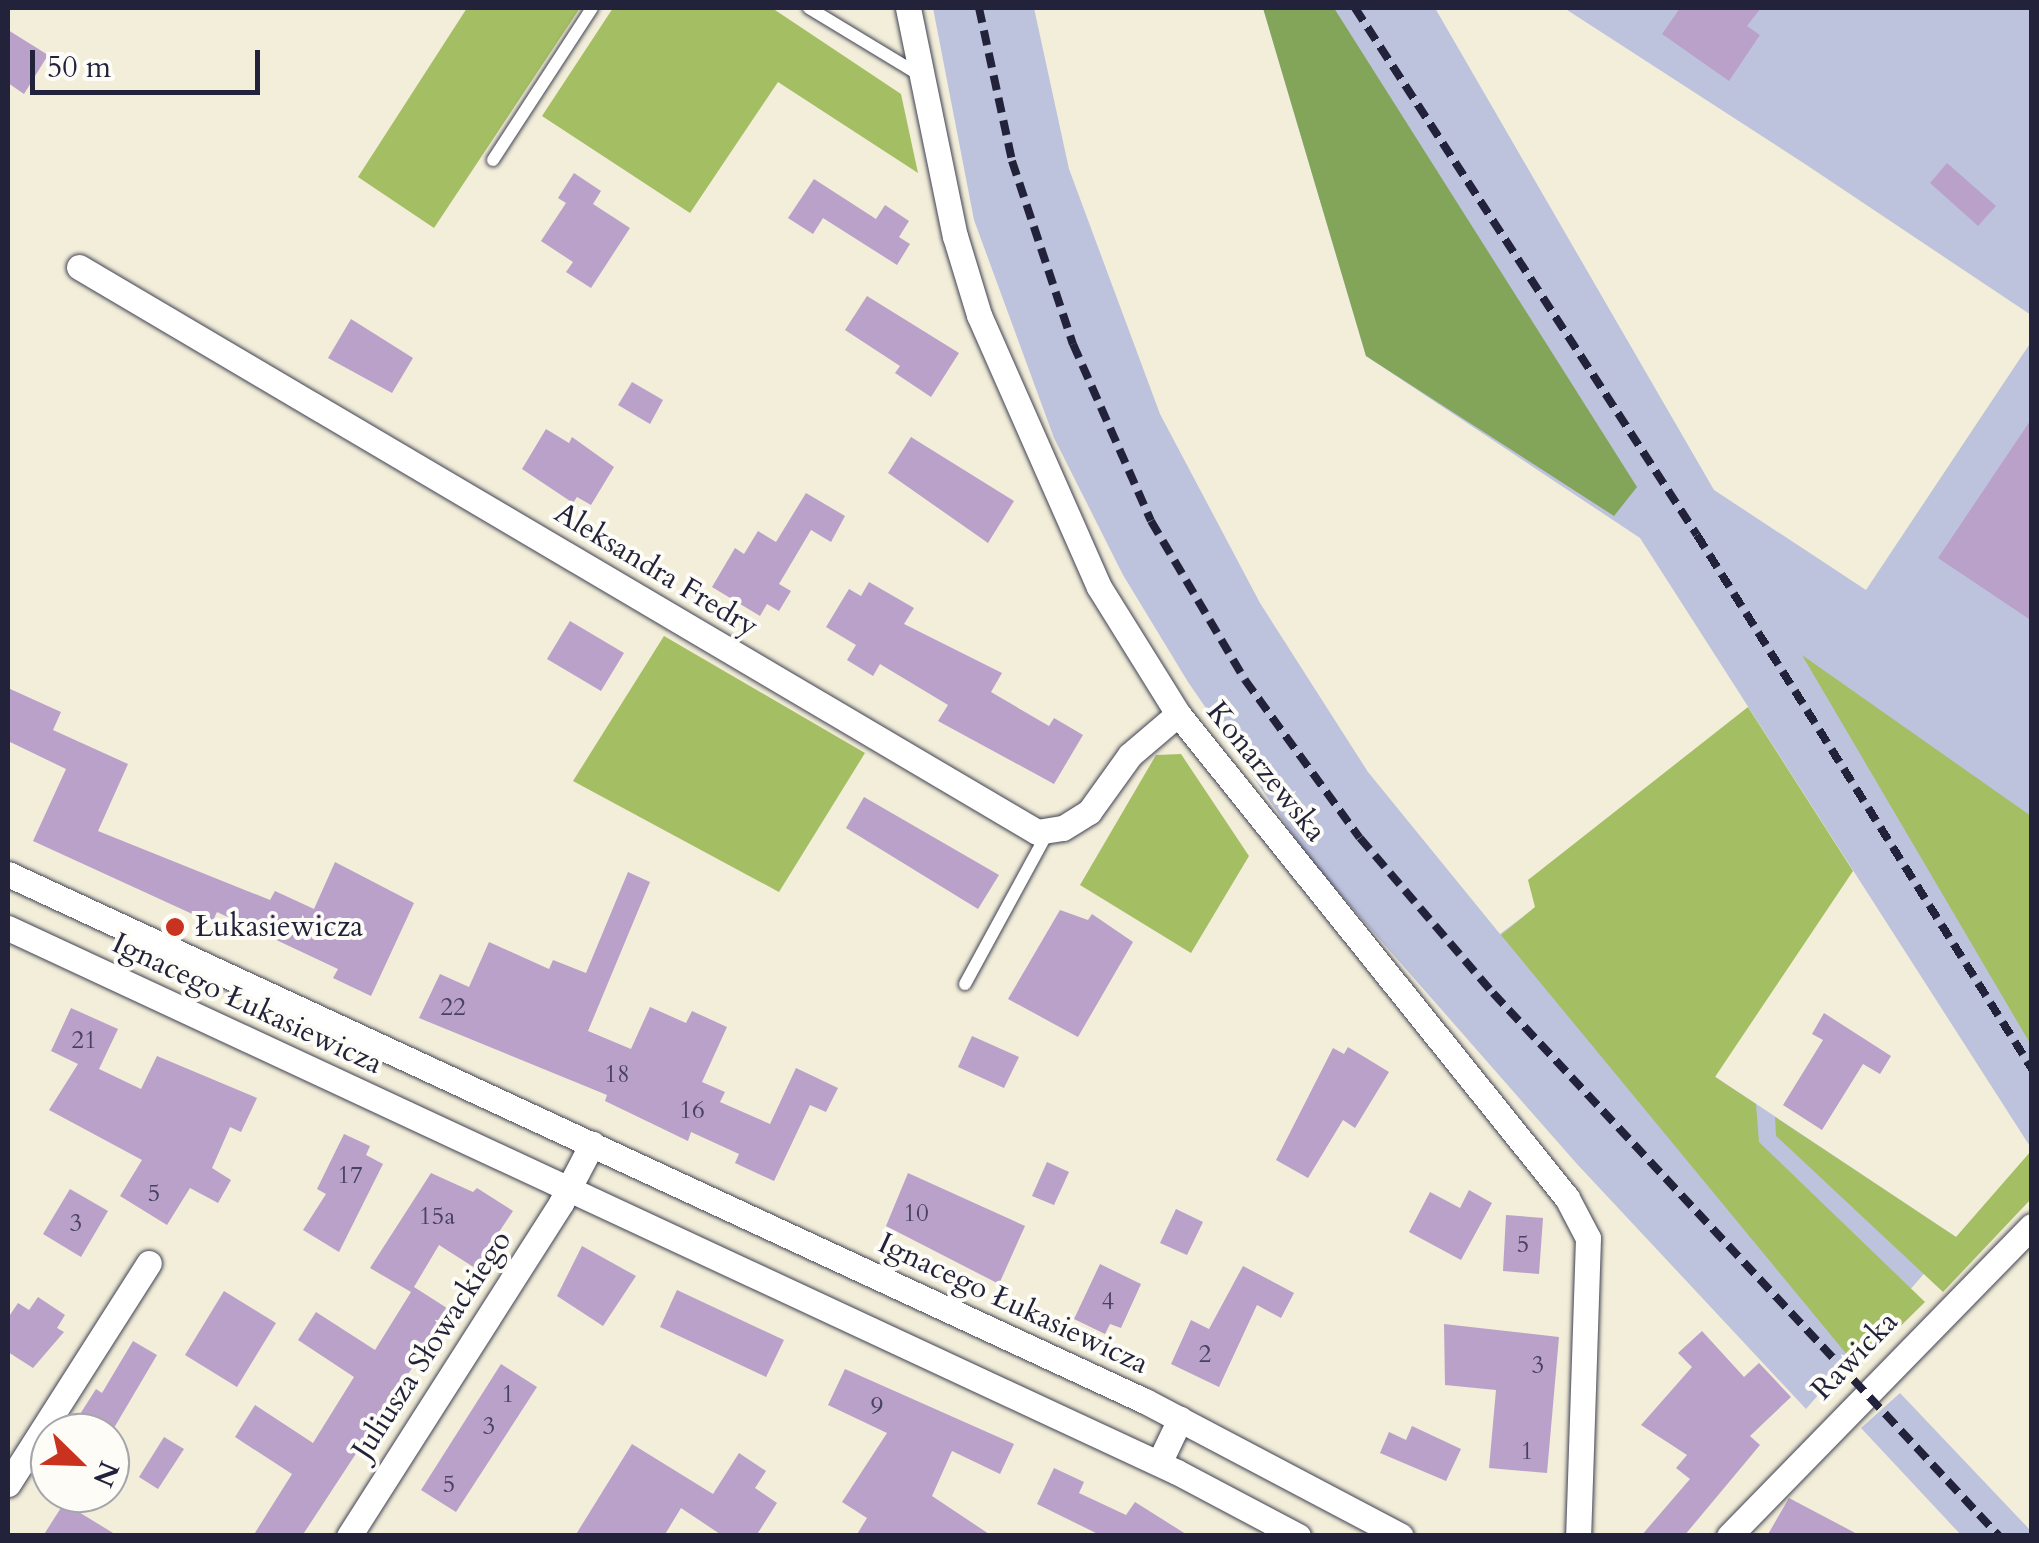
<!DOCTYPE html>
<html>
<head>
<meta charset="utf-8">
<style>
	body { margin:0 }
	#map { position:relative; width:2039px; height:1543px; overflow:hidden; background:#f2eed9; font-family:Cardo,serif }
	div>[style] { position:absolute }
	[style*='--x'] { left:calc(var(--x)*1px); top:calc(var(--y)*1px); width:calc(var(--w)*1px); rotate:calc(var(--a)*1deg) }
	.industrial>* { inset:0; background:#bec3dd }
	.green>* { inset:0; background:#a4be64 }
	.forest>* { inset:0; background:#83a55a }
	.building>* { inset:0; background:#baa1ca }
	.roads { filter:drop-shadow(0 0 2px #414153) drop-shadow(0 0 2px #414153) }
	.service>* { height:12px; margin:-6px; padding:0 6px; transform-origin:6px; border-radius:6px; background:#fff }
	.minor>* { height:25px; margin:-12.5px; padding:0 12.5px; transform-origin:12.5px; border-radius:12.5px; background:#fff }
	.rail>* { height:8px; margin-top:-4px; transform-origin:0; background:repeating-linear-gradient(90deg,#22223b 0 15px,transparent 0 23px) }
	.dots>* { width:28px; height:28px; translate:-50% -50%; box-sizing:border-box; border:5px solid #fdfcf7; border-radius:50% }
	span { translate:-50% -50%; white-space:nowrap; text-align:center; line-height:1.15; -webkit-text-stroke:8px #fdfcf7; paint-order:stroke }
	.number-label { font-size:25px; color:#48425f }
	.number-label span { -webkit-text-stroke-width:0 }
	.street-label { font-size:30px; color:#22223b }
	.poi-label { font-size:30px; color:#22223b }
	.left { translate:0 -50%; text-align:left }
	.frame { position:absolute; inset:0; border:10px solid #22223b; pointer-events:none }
	.north { position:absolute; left:30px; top:1413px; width:100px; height:100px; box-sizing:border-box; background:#fdfcf7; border:2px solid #a5a5ac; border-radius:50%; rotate:113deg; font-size:28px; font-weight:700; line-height:40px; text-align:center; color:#22223b }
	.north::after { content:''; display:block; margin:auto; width:35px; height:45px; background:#c8321e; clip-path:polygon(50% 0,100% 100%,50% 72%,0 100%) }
	.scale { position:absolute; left:30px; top:50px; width:230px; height:45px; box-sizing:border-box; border:5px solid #22223b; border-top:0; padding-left:12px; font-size:30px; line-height:35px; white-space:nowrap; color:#22223b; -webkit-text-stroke:8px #fdfcf7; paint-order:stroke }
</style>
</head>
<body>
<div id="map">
	<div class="industrial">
		<div style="clip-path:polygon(933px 8px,1034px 8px,1069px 169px,1160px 414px,1260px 603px,1368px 772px,1500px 934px,1536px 907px,1657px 1038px,1956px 1237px,1806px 1409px,1577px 1164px,1311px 861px,1188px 682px,1123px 575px,1054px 438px,974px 220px)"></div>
		<div style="clip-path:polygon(1263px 8px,1435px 8px,1714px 490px,1866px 590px,2031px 342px,2031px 1148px,1640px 538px,1366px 356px)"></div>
		<div style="clip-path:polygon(1564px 8px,2031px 8px,2031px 315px,1805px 164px)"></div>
		<div style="clip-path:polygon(1900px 1393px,2031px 1531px,2031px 1535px,1961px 1535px,1861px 1428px)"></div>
	</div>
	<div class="green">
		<div style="clip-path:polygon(467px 8px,580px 8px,434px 228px,358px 177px)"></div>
		<div style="clip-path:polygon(613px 8px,772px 8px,901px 94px,918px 173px,778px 82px,690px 213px,542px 116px)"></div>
		<div style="clip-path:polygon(664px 636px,865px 753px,779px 892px,573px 781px)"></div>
		<div style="clip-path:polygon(1802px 655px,2031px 816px,2031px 1045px)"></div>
		<div style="clip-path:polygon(1748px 707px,1853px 871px,1715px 1077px,1756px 1104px,1759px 1142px,1925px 1302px,1858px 1368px,1501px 935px,1535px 907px,1528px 880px)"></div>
		<div style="clip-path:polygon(1181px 754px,1249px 856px,1191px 953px,1080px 885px,1156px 755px)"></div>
		<div style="clip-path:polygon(1775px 1117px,1956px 1237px,2031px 1151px,2031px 1199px,1943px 1292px,1776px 1136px)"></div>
	</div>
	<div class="forest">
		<div style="clip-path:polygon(1263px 8px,1334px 8px,1637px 487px,1614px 516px,1366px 356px)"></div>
	</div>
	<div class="building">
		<div style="clip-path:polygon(1680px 8px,1761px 8px,1747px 26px,1760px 35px,1729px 81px,1662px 34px)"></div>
		<div style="clip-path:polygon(8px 30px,48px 55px,24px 94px,8px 83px)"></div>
		<div style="clip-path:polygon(1947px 163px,1996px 206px,1978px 226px,1930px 183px)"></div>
		<div style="clip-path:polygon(574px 173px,601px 191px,593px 204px,630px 228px,591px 288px,566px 272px,573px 262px,541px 241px,566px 203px,558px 198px)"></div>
		<div style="clip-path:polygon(814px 179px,876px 219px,885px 205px,909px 221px,899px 237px,910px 244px,897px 265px,823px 218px,813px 234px,788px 218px)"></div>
		<div style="clip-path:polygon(867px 296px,959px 353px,931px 397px,895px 373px,900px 366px,845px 330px)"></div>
		<div style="clip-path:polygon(351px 319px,413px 358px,392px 393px,328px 358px)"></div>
		<div style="clip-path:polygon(632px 382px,663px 400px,650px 424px,618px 405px)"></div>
		<div style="clip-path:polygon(2032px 418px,2032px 621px,1938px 558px)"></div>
		<div style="clip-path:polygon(546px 429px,569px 443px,572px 437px,614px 467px,591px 505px,577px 497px,573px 503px,522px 469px)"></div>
		<div style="clip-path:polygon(911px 437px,1014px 501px,988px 543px,888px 473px)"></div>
		<div style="clip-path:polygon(806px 493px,845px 516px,831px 542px,811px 530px,779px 584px,791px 591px,779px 611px,767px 604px,760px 616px,712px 587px,735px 548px,744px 554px,758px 531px,776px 542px)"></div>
		<div style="clip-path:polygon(869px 582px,914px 608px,904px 624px,1002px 673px,991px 692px,1049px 726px,1054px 718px,1083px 735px,1054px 784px,938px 721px,948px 705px,880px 664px,873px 676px,847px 660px,856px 645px,826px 627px,849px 589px,861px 596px)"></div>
		<div style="clip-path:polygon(570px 621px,624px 653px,601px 691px,547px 659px)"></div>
		<div style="clip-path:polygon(8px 688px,61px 712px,53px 730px,128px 764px,98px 831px,270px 900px,275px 891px,314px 909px,335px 862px,414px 903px,371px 996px,333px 978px,338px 969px,217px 912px,212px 923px,33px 841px,66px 769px,8px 741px)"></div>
		<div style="clip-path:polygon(864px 797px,999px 875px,978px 909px,846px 828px)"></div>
		<div style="clip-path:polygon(628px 872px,650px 882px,588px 1031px,631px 1049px,650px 1007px,686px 1023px,692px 1011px,727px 1027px,702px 1082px,725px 1092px,720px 1102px,770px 1124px,796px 1068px,838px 1088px,826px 1112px,810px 1105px,774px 1181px,735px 1163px,739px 1154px,691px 1132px,688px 1141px,605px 1101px,607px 1095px,419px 1018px,440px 974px,469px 987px,489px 942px,549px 969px,553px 960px,586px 973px)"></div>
		<div style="clip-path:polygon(1060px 910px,1088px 920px,1092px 914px,1133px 942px,1078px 1037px,1008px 999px)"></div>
		<div style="clip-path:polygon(71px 1008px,118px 1029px,99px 1069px,141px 1089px,157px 1056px,257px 1098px,241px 1132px,230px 1127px,212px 1168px,231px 1180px,218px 1203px,190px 1188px,167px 1225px,120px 1196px,142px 1160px,49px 1110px,78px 1064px,51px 1051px)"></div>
		<div style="clip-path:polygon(1824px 1013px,1891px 1056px,1880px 1074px,1863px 1064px,1822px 1130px,1783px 1105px,1823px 1040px,1812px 1034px)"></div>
		<div style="clip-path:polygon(972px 1036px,1019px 1057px,1004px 1088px,958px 1067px)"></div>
		<div style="clip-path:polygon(1348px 1047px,1389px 1072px,1355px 1128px,1343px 1120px,1308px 1178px,1276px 1160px,1333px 1048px,1344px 1054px)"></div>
		<div style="clip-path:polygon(344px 1134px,370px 1146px,366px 1155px,383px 1164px,339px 1252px,303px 1230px,326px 1194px,317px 1189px)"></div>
		<div style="clip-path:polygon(1047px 1162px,1069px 1172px,1054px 1205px,1032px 1196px)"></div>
		<div style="clip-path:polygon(431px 1173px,473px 1192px,477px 1188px,513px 1211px,475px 1268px,439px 1245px,414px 1287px,450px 1310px,302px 1536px,253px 1536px,292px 1474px,235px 1437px,255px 1405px,313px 1443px,354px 1377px,298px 1340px,316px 1312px,375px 1350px,411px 1292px,370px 1268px)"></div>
		<div style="clip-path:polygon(908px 1173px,1025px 1226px,999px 1284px,886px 1226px)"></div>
		<div style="clip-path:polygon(70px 1189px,108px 1211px,81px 1257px,43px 1234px)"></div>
		<div style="clip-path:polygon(1469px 1190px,1492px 1203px,1461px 1260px,1409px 1232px,1430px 1192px,1460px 1208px)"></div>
		<div style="clip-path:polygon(1176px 1209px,1203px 1222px,1187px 1255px,1160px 1243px)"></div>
		<div style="clip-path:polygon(1506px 1215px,1543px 1218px,1539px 1274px,1503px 1271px)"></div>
		<div style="clip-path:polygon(582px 1246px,636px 1276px,603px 1326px,557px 1296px)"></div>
		<div style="clip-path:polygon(1100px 1264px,1141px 1284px,1121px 1328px,1110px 1324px,1105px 1334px,1074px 1319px)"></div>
		<div style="clip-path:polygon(1243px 1266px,1294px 1293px,1281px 1318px,1257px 1305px,1219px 1387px,1171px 1364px,1191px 1320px,1209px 1329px)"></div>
		<div style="clip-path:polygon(677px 1290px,784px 1340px,766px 1377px,660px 1327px)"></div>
		<div style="clip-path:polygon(224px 1291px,276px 1323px,237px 1387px,185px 1355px)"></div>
		<div style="clip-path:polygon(38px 1297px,65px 1315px,57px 1328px,64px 1332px,33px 1368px,8px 1352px,8px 1318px,18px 1303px,29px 1310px)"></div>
		<div style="clip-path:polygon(1444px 1324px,1559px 1337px,1547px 1473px,1489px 1468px,1496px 1390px,1445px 1385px)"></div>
		<div style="clip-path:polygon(1702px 1331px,1744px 1377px,1759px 1363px,1791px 1397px,1750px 1436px,1760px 1445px,1684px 1536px,1641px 1536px,1690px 1479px,1676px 1468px,1687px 1455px,1641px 1425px,1692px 1367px,1678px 1353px)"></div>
		<div style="clip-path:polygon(133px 1341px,157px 1355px,111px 1433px,68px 1433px,96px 1389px,102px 1393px)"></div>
		<div style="clip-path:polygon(501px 1364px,537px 1387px,456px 1512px,421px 1490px)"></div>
		<div style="clip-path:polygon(845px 1369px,1014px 1444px,1000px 1474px,952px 1451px,932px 1496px,992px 1536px,856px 1536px,867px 1518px,842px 1502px,887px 1433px,828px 1405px)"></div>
		<div style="clip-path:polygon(1412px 1426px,1461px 1449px,1446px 1481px,1380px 1453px,1389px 1432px,1406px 1440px)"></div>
		<div style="clip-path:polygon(164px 1437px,184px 1449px,158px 1489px,139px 1477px)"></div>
		<div style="clip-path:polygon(632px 1444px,713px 1494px,739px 1453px,766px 1471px,755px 1488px,777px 1503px,756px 1536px,723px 1536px,681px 1508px,664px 1536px,575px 1536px)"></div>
		<div style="clip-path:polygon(1054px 1468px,1084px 1482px,1079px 1493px,1126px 1515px,1135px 1502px,1189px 1536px,1102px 1536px,1037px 1504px)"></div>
		<div style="clip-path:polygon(1789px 1498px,1861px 1536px,1767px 1536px)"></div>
		<div style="clip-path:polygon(64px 1503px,118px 1536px,43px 1536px)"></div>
	</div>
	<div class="roads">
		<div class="service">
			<div style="--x:809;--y:8;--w:127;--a:31.2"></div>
			<div style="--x:493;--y:160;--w:181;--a:-56.9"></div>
			<div style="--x:965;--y:984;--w:175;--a:-61.4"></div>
		</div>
		<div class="minor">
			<div style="--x:908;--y:8;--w:233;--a:78.4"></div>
			<div style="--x:955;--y:236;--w:83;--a:73.1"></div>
			<div style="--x:979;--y:315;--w:297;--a:66.2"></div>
			<div style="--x:1099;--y:587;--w:150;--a:58.1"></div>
			<div style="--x:1178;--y:714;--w:621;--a:51.21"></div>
			<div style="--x:1567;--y:1198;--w:45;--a:62.3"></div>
			<div style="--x:1588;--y:1238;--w:298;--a:91.9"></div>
			<div style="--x:79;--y:267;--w:1112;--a:30.53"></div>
			<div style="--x:1037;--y:832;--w:26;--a:-9"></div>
			<div style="--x:1063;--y:828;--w:31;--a:-32"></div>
			<div style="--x:1089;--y:812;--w:70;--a:-54.3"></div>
			<div style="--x:1130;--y:755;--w:63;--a:-40.5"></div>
			<div style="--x:8;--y:874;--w:1253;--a:24.87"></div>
			<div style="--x:1145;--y:1401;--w:289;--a:27.8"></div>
			<div style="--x:8;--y:928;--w:1289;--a:24.96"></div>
			<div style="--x:1177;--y:1472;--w:137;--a:27.9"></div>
			<div style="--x:1159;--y:1463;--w:49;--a:-64.5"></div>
			<div style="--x:8;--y:1484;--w:262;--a:-57.5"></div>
			<div style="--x:349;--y:1536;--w:395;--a:-57.5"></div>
			<div style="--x:561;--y:1203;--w:67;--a:-62.3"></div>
			<div style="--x:1729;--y:1536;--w:433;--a:-45.7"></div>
		</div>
	</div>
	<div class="rail">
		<div style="--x:979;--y:8;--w:157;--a:77.8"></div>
		<div style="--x:1012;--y:161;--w:193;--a:71.6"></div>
		<div style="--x:1073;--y:344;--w:193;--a:66.2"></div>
		<div style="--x:1151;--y:521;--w:185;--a:59.4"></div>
		<div style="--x:1245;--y:680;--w:195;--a:54"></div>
		<div style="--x:1360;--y:838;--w:204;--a:49.4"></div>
		<div style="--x:1493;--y:993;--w:742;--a:47.02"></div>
		<div style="--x:1355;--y:8;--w:628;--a:57.02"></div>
		<div style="--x:1697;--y:535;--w:630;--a:57.9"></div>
	</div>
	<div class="dots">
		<div style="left:175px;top:927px;background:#c8321e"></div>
	</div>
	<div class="number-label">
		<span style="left:453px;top:1007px">22</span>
		<span style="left:84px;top:1040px">21</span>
		<span style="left:617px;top:1074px">18</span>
		<span style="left:692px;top:1110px">16</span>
		<span style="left:350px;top:1175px">17</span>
		<span style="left:154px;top:1193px">5</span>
		<span style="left:916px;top:1213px">10</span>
		<span style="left:437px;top:1216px">15a</span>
		<span style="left:76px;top:1223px">3</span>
		<span style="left:1523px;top:1244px">5</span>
		<span style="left:1108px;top:1301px">4</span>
		<span style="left:1205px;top:1354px">2</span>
		<span style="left:1538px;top:1365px">3</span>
		<span style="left:508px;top:1394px">1</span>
		<span style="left:877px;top:1406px">9</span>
		<span style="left:489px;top:1426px">3</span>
		<span style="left:1527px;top:1451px">1</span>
		<span style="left:449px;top:1484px">5</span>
	</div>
	<div class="street-label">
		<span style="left:656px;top:570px;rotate:31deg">Aleksandra Fredry</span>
		<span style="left:1266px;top:772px;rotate:51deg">Konarzewska</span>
		<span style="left:247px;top:1004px;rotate:25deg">Ignacego Łukasiewicza</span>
		<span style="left:1013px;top:1304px;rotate:25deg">Ignacego Łukasiewicza</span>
		<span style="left:432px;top:1345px;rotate:-57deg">Juliusza Słowackiego</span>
		<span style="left:1855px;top:1356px;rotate:-46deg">Rawicka</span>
	</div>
	<div class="poi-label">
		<span class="left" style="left:195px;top:927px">Łukasiewicza</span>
	</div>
	<div class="frame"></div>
	<div class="north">N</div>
	<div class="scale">50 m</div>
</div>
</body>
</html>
